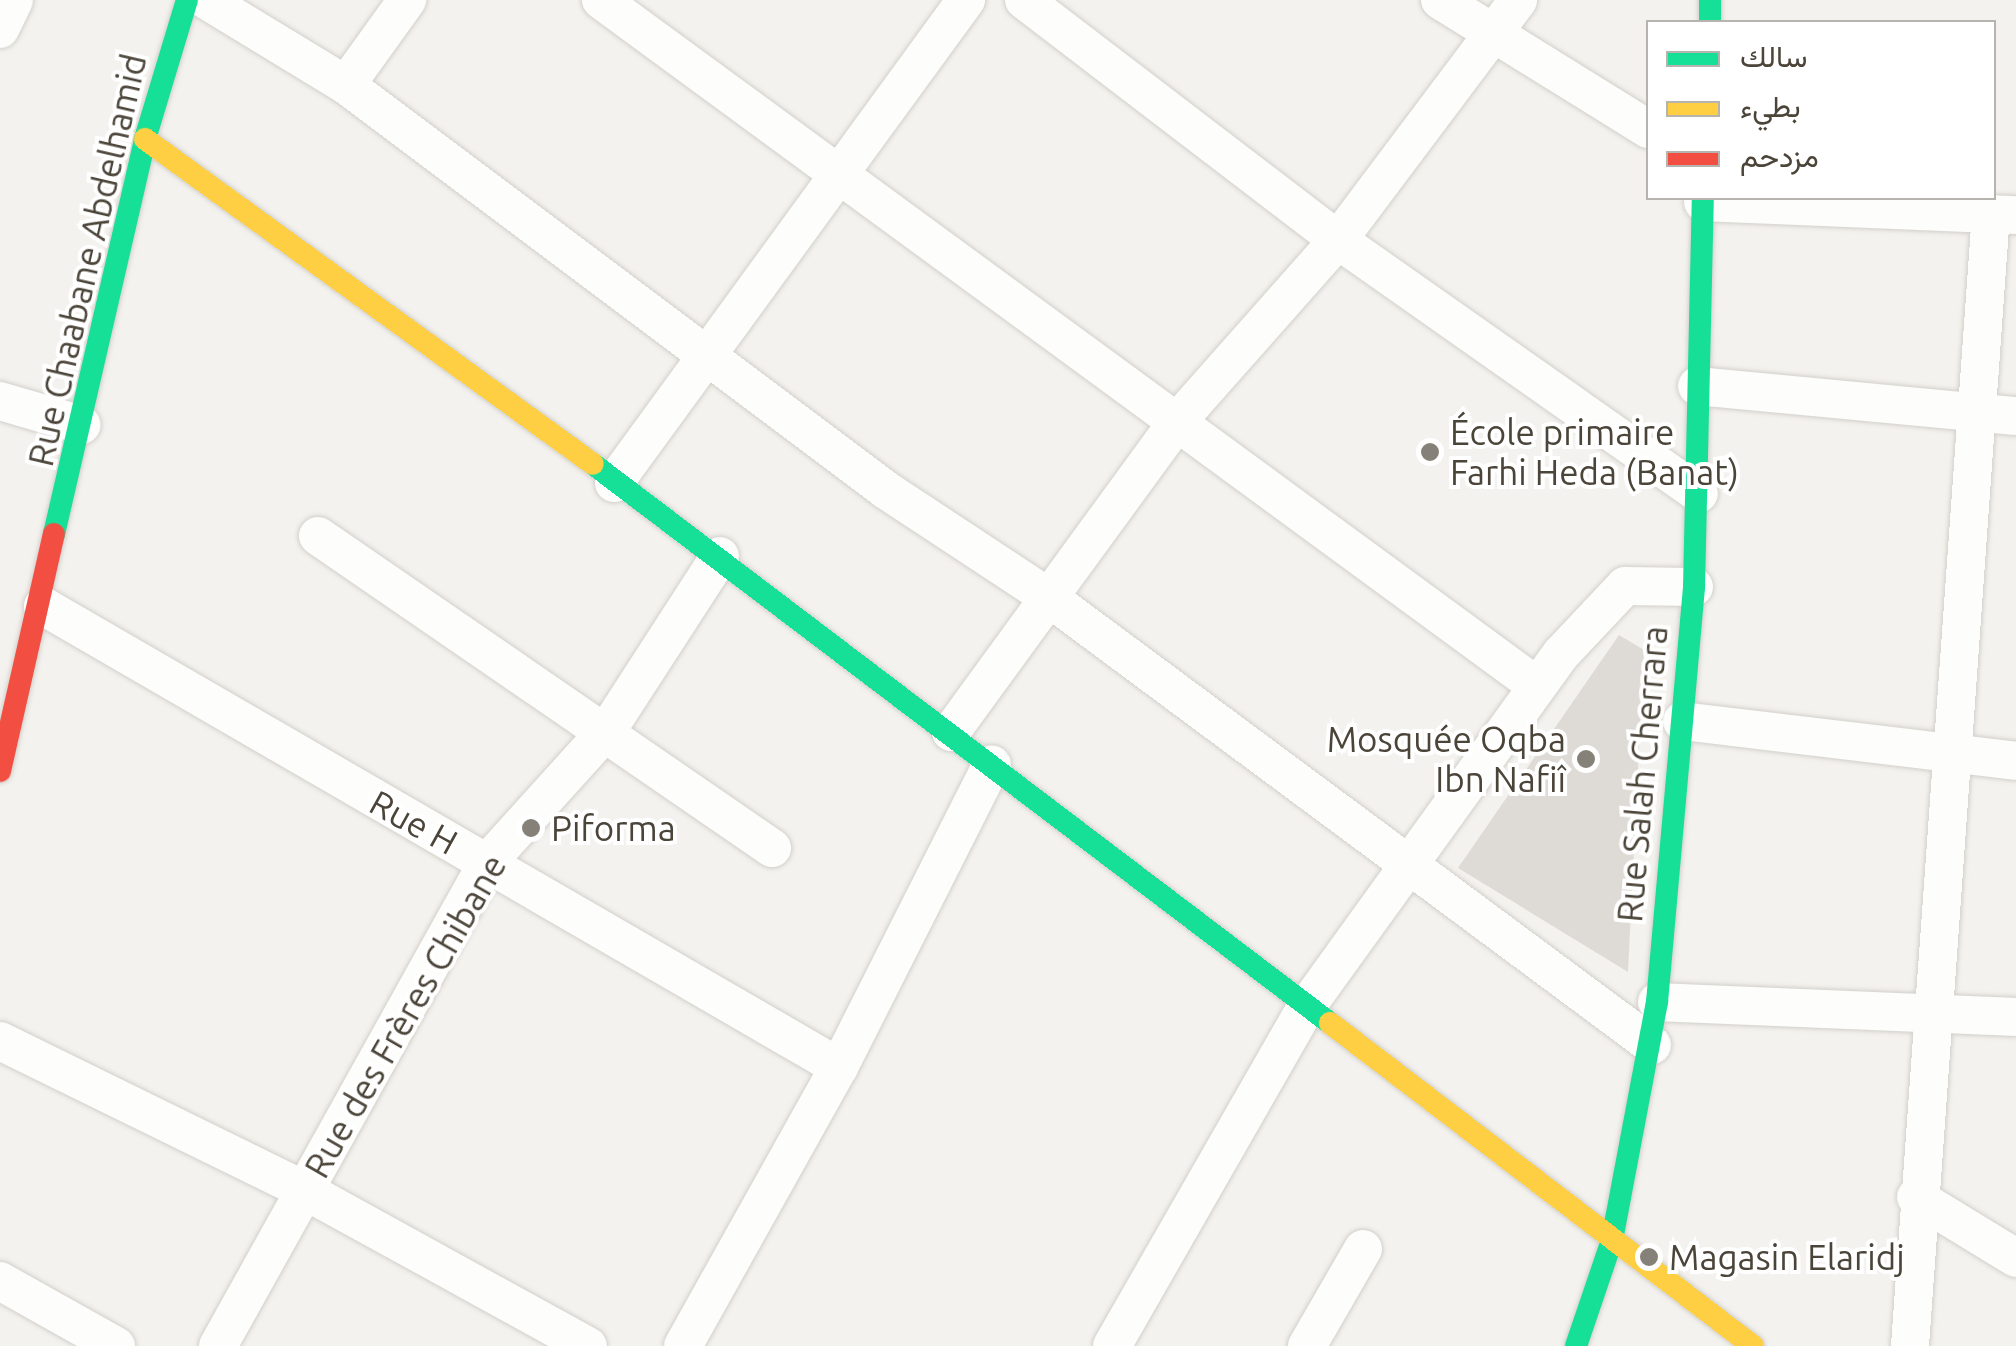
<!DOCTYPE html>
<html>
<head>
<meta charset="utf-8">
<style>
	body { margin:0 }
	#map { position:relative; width:2016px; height:1346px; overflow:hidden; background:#f4f2ee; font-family:Ubuntu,Vazirmatn,sans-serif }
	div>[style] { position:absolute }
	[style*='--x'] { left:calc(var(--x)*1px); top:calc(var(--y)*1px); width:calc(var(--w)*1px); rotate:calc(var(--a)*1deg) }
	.building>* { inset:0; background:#dedbd6 }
	.roads { filter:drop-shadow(0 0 2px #d2d0cb) drop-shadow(0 0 2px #d2d0cb) }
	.street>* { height:38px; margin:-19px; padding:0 19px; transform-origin:19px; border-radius:19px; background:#fdfdfc }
	.fast>* { height:22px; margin:-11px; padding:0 11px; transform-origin:11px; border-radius:11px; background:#16e098 }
	.slow>* { height:22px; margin:-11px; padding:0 11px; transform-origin:11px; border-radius:11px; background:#ffcf43 }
	.jam>* { height:22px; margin:-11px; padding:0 11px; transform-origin:11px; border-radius:11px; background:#f24e42 }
	.dots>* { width:28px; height:28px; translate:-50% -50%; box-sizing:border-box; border:5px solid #fff; border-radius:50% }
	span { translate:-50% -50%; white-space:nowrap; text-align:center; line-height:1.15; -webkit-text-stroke:8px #fff; paint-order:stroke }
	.street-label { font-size:35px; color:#4b4439 }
	.poi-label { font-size:35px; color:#4b4439 }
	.left { translate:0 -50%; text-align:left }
	.right { translate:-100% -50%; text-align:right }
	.legend { position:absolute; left:1646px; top:20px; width:350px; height:180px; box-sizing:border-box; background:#fff; border:2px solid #b7b4b0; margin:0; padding:12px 18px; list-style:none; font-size:30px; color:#4b4439 }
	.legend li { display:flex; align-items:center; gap:20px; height:50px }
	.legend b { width:50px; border:2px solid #b7b4b0 }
</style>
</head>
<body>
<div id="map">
	<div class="building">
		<div style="clip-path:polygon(1619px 635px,1644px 650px,1628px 972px,1458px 868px)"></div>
	</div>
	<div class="roads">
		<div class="street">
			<div style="--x:206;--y:0;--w:164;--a:31.3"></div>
			<div style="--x:346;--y:85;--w:675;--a:36.87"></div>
			<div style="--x:886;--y:490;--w:194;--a:33.4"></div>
			<div style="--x:1048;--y:597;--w:752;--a:36.57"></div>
			<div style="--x:601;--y:0;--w:1160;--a:36.24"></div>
			<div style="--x:1024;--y:0;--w:395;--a:37.4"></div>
			<div style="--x:1338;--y:240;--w:441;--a:35.1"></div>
			<div style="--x:1440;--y:0;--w:245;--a:31.8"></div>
			<div style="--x:0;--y:29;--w:32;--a:-64"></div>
			<div style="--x:346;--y:85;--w:105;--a:-54.3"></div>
			<div style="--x:1703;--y:202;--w:312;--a:2.4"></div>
			<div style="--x:1697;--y:386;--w:320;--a:5.4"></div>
			<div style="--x:0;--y:401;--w:85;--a:16.3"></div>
			<div style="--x:614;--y:483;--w:598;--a:-53.92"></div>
			<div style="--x:318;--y:536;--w:551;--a:34.5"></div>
			<div style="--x:43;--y:606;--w:920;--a:30.08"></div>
			<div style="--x:1682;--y:721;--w:336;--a:6.8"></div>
			<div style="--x:951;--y:732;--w:382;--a:-53.9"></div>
			<div style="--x:1176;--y:423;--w:244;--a:-48.5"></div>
			<div style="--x:1338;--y:240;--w:300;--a:-53.1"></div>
			<div style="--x:1657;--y:1002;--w:359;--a:2.4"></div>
			<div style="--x:0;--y:1041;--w:339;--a:26.1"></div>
			<div style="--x:304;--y:1190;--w:324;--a:28.8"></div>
			<div style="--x:1916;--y:1197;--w:117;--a:31.4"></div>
			<div style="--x:0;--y:1281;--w:133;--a:29.3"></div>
			<div style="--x:218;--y:1346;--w:553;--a:-60.88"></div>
			<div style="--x:487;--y:863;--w:181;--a:-47.9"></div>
			<div style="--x:608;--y:729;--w:206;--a:-57.1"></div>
			<div style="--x:683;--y:1346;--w:320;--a:-60.8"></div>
			<div style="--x:839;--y:1067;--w:339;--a:-63.2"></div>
			<div style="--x:1112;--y:1346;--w:392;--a:-60.2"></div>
			<div style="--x:1307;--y:1006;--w:434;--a:-54.2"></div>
			<div style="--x:1561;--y:654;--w:93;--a:-46.7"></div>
			<div style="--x:1625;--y:586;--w:69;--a:0.8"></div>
			<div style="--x:1307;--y:1346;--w:112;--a:-60"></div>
			<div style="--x:1910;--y:1346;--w:1135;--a:-85.91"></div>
		</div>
		<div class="fast">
			<div style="--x:1710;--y:0;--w:22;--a:90"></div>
			<div style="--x:593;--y:464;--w:925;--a:37.18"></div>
			<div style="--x:54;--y:534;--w:405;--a:-77"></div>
			<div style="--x:145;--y:139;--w:145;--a:-73.2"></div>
			<div style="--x:1576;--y:1346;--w:112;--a:-71.2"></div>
			<div style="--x:1612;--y:1240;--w:242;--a:-79.3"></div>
			<div style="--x:1657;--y:1002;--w:417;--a:-84.9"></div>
			<div style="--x:1694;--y:587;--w:389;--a:-88.7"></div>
		</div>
		<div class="slow">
			<div style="--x:145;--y:139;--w:553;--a:35.96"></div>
			<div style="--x:1330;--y:1023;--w:532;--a:37.37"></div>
		</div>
		<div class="jam">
			<div style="--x:0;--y:771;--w:243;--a:-77.2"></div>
		</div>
	</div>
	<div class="dots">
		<div style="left:1430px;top:452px;background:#868178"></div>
		<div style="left:1586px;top:759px;background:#868178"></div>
		<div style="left:531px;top:828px;background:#868178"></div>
		<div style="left:1649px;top:1257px;background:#868178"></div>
	</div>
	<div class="street-label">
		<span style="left:87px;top:260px;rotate:-77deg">Rue Chaabane Abdelhamid</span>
		<span style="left:1642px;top:774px;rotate:-85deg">Rue Salah Cherrara</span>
		<span style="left:414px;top:822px;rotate:29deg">Rue H</span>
		<span style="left:405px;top:1016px;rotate:-60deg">Rue des Frères Chibane</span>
	</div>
	<div class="poi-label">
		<span class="left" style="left:1450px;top:452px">École primaire<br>Farhi Heda (Banat)</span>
		<span class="right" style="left:1566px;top:759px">Mosquée Oqba<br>Ibn Nafiî</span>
		<span class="left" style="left:551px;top:828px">Piforma</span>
		<span class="left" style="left:1669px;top:1257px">Magasin Elaridj</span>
	</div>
	<ul class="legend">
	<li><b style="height:12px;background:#16e098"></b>سالك</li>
	<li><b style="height:12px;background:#ffcf43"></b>بطيء</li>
	<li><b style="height:12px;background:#f24e42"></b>مزدحم</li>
	</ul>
</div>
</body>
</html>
